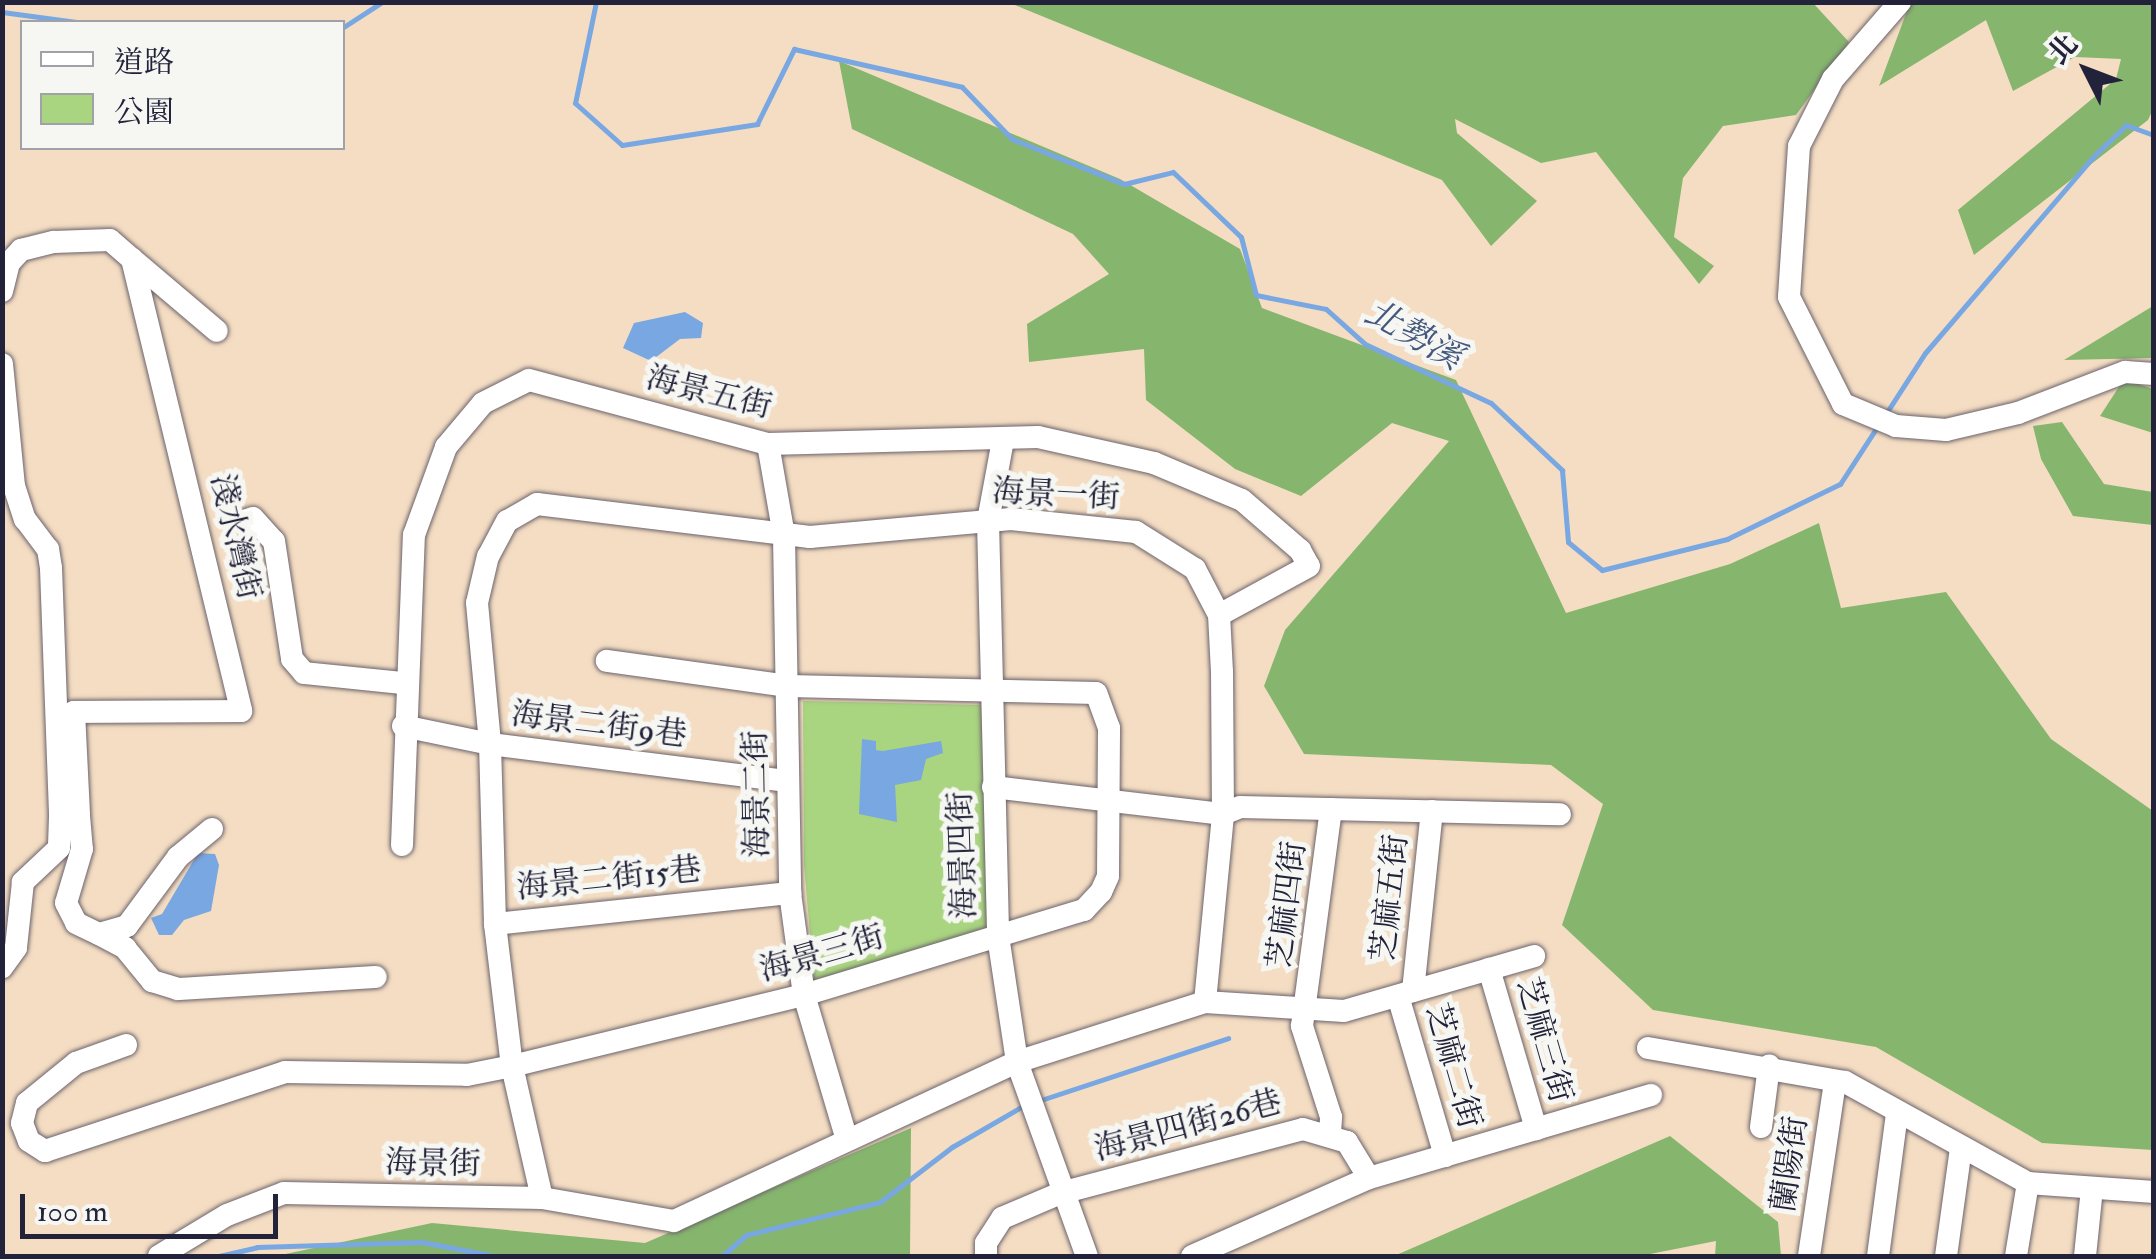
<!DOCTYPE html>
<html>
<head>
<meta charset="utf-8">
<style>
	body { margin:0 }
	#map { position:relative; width:2156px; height:1259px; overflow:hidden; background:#f4ddc3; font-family:"IM FELL Double Pica","Noto Serif TC",serif }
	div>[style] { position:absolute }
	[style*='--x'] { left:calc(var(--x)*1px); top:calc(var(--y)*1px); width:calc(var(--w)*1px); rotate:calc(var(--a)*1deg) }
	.green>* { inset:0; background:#a9d480 }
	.forest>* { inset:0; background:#86b66e }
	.water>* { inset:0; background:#78a7e2 }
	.stream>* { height:5px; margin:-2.5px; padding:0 2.5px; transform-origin:2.5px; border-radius:2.5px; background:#78a7e2 }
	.roads { filter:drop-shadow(0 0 2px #6c636b) drop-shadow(0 0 2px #6c636b) }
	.minor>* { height:22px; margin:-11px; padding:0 11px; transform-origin:11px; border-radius:11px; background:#fff }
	span { translate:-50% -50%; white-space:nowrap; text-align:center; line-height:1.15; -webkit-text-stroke:10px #f6f6f2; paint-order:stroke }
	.street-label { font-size:32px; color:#22223b }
	.water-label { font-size:35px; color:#44577e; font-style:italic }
	.frame { position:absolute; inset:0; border:5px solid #22223b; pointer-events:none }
	.legend { position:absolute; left:20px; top:20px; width:325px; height:130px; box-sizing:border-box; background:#f6f6f2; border:2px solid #a1a1a9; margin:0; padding:12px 18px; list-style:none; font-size:30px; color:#22223b }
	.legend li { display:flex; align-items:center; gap:20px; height:50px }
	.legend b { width:50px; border:2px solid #a1a1a9 }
	.north { position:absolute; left:2036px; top:20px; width:100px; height:100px; -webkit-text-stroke:8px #f6f6f2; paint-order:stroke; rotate:312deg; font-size:28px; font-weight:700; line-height:40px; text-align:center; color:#22223b }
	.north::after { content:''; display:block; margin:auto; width:35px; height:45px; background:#22223b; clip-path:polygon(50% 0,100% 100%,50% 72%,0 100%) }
	.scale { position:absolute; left:20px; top:1194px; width:258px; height:45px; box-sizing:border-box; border:5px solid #22223b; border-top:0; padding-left:12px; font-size:30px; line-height:35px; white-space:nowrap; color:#22223b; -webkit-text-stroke:8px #f6f6f2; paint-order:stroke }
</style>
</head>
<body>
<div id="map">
	<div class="green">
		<div style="clip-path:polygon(803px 701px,983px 705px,990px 932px,814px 980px,804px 865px)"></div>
	</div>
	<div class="forest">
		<div style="clip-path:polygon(1010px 3px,1813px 3px,1849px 42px,1796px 115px,1723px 126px,1683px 178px,1674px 237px,1714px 266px,1699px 284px,1596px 152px,1541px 163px,1455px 119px,1457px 133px,1537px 201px,1491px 246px,1442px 180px)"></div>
		<div style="clip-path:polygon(1910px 3px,2153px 3px,2154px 107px,2148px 120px,1974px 255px,1958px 210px,2116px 79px,2121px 59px,2075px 57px,2013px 91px,1986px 20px,1879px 86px)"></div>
		<div style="clip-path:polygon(839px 61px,1120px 179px,1240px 249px,1262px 308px,1456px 380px,1566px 613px,1730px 564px,1819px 523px,1841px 608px,1946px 592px,2051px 739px,2153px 811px,2153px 1150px,2042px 1143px,1876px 1047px,1653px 1010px,1562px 925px,1603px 804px,1551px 765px,1304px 754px,1264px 686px,1285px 630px,1449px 441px,1392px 423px,1301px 496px,1235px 469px,1146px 400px,1144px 349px,1029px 362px,1027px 324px,1109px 274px,1073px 234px,852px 129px)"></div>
		<div style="clip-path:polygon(2153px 306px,2153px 358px,2064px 360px,2148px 309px)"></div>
		<div style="clip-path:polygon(2124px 379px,2153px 389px,2153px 433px,2100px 416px)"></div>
		<div style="clip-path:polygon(2062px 422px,2104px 484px,2153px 492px,2153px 525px,2073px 516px,2041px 459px,2033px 426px)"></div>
		<div style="clip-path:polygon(911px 1128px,910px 1256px,276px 1256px,432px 1223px,645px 1243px)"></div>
		<div style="clip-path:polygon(1670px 1136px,1778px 1222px,1781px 1256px,1715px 1256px,1716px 1241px,1640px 1256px,1394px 1256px)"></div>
	</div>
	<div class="water">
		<div style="clip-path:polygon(685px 312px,703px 323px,701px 338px,680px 339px,651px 361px,623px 348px,634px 323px)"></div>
		<div style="clip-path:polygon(862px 739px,876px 741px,876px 750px,883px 751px,941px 741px,943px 753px,926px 759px,921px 780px,895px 785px,897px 822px,859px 814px)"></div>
		<div style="clip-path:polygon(198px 853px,215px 854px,219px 865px,211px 911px,184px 920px,172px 935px,159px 935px,151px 918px,162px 914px)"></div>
	</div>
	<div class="stream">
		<div style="--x:596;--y:2;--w:103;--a:101.7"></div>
		<div style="--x:575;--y:103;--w:63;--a:41.8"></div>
		<div style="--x:622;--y:145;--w:137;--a:-8.8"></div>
		<div style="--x:757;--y:124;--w:84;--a:-63.7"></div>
		<div style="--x:794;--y:49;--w:172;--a:12.7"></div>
		<div style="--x:962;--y:87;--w:72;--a:46.1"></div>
		<div style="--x:1012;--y:139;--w:121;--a:21.9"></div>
		<div style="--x:1124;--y:184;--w:50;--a:-13.8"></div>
		<div style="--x:1173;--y:172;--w:94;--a:43.7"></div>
		<div style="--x:1241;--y:237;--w:60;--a:75.5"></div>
		<div style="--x:1256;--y:295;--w:71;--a:11.3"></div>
		<div style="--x:1326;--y:309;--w:52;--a:41.9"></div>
		<div style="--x:1365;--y:344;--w:139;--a:25.1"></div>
		<div style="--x:1491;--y:403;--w:98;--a:43.3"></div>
		<div style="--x:1562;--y:470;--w:72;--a:85.2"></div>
		<div style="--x:1568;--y:542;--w:44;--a:39.5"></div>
		<div style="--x:1602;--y:570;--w:129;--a:-13.9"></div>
		<div style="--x:1727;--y:539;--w:126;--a:-26"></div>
		<div style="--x:1840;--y:484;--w:72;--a:-57"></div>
		<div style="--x:2;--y:12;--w:75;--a:7.7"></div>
		<div style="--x:342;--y:28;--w:48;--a:-33"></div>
		<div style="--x:1885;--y:415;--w:74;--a:-57.2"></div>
		<div style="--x:1925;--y:353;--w:260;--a:-49.4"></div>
		<div style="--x:2094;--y:156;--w:45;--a:-44.1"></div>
		<div style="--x:2126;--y:125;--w:30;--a:20"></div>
		<div style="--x:1044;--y:1099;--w:194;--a:-18.3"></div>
		<div style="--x:219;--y:1256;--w:39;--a:-13"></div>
		<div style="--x:257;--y:1247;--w:165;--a:-1.7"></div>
		<div style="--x:422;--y:1242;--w:74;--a:10.9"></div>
		<div style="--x:722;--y:1256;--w:32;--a:-41"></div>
		<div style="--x:746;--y:1235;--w:138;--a:-13.8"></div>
		<div style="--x:880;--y:1202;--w:91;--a:-37.4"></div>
		<div style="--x:952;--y:1147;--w:80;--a:-30.1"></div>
	</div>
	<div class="roads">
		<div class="minor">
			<div style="--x:1900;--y:2;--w:102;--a:131"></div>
			<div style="--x:1833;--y:79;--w:75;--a:116.9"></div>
			<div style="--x:1799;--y:146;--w:151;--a:93.8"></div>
			<div style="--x:1789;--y:297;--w:120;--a:63.2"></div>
			<div style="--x:1843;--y:404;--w:57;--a:22.5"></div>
			<div style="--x:1896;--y:426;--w:50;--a:4.6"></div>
			<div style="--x:1946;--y:430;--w:74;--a:-13.3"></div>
			<div style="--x:2018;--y:413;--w:115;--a:-21"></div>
			<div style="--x:2125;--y:372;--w:29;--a:4"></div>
			<div style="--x:132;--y:259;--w:111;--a:40.3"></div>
			<div style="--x:2;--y:291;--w:29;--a:-76"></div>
			<div style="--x:9;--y:263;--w:18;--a:-47"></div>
			<div style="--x:21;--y:250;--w:34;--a:-14"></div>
			<div style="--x:54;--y:242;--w:56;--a:-2"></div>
			<div style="--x:110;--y:240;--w:29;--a:41"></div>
			<div style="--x:132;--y:259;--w:465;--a:76.4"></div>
			<div style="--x:241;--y:711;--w:167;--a:179.7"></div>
			<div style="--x:74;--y:712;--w:104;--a:87.2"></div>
			<div style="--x:79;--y:816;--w:19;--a:177"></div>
			<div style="--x:60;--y:817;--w:31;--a:92"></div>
			<div style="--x:59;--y:848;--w:50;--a:136.6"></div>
			<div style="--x:23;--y:882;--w:66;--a:96.1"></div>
			<div style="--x:16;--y:948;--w:24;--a:126"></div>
			<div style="--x:2;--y:364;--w:123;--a:84.4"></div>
			<div style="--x:14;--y:486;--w:35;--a:72"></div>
			<div style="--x:25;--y:519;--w:38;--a:53"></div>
			<div style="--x:48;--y:549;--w:19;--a:81"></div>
			<div style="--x:51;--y:568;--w:249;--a:87.9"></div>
			<div style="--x:1003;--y:440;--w:82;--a:100.5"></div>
			<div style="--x:988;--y:521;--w:415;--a:88.6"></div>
			<div style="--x:998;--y:936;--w:127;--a:81.4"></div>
			<div style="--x:1017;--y:1062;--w:206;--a:70.2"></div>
			<div style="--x:768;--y:444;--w:93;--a:80.1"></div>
			<div style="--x:784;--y:536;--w:357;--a:89"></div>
			<div style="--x:790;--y:893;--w:103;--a:82.2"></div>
			<div style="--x:804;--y:995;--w:148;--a:73.5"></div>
			<div style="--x:244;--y:521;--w:9;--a:-18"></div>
			<div style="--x:253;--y:518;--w:31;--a:48"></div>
			<div style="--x:274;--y:541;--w:119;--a:81.3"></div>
			<div style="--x:292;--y:659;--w:18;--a:49"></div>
			<div style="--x:304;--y:673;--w:100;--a:5.8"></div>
			<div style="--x:403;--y:726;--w:89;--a:11.7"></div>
			<div style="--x:490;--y:744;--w:300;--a:7.1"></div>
			<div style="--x:993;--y:787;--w:232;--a:6.7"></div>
			<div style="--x:1223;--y:814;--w:18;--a:-22"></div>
			<div style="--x:1240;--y:807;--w:320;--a:1.3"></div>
			<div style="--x:79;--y:816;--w:33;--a:85"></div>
			<div style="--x:82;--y:849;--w:56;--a:106.5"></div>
			<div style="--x:66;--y:903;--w:22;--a:63"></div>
			<div style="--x:76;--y:923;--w:25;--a:26"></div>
			<div style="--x:99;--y:934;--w:29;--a:-16"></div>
			<div style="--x:127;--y:926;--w:86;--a:-53.5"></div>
			<div style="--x:178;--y:857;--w:44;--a:-39.5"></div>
			<div style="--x:402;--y:845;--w:310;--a:-87.8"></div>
			<div style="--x:414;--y:535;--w:94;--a:-70"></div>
			<div style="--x:446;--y:447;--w:57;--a:-49.9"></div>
			<div style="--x:483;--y:403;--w:51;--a:-26.6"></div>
			<div style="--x:529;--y:380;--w:247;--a:15"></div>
			<div style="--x:768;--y:444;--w:270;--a:-1.5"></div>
			<div style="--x:1038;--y:437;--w:119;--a:12.6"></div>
			<div style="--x:1154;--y:463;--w:95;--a:22.8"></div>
			<div style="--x:1242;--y:500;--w:77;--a:40.8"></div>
			<div style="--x:1300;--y:550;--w:18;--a:61"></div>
			<div style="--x:1309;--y:566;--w:102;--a:151.4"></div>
			<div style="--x:495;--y:924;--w:297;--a:-6"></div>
			<div style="--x:99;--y:934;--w:30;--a:28"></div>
			<div style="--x:125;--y:948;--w:43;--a:50.7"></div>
			<div style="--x:152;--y:981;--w:27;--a:17"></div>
			<div style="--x:178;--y:989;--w:198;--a:-3.5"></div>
			<div style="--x:1489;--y:969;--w:167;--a:73.6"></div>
			<div style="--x:1413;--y:991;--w:181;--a:-84"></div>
			<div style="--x:1398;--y:996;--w:167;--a:73.6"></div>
			<div style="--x:1205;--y:1002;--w:139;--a:3.7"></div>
			<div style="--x:1344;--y:1011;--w:198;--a:-16.1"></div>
			<div style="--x:126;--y:1045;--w:53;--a:160.2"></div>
			<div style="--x:76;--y:1063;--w:63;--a:140.8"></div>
			<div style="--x:27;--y:1103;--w:21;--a:104"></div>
			<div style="--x:22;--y:1123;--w:19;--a:69"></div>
			<div style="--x:29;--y:1141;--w:19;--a:32"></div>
			<div style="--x:45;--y:1151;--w:253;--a:-18.2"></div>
			<div style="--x:285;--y:1072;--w:182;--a:0.9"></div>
			<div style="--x:467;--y:1075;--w:46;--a:-11.3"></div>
			<div style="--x:512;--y:1066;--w:301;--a:-13.7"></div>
			<div style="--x:804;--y:995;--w:293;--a:-16.9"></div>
			<div style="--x:1084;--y:910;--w:25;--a:-47"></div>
			<div style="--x:1101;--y:892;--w:17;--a:-66"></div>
			<div style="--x:1108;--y:876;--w:148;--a:-89.6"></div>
			<div style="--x:1109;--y:728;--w:37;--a:-110"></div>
			<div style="--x:1096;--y:693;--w:308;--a:-178.7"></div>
			<div style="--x:788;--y:686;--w:183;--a:-172.1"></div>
			<div style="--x:1648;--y:1048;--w:200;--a:9.8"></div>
			<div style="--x:1845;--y:1082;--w:209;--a:28.9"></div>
			<div style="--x:2028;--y:1183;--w:126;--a:4.1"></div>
			<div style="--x:1761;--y:1127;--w:62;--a:-82.5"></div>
			<div style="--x:1330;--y:1133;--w:16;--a:-86"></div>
			<div style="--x:1331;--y:1117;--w:96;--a:-107.7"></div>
			<div style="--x:1302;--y:1026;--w:219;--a:-82.4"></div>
			<div style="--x:159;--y:1256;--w:79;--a:-31.1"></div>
			<div style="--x:227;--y:1215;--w:61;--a:-21.1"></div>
			<div style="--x:284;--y:1193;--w:258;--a:1.1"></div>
			<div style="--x:542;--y:1198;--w:134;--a:9.9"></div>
			<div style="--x:674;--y:1221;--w:378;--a:-24.9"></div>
			<div style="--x:1017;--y:1062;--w:197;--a:-17.7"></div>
			<div style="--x:1205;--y:1002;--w:189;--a:-84.5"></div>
			<div style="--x:1223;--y:814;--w:142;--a:-90.4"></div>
			<div style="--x:1222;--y:672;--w:57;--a:-93"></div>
			<div style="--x:1219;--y:615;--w:52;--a:-117.6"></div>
			<div style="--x:1195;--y:569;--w:70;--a:-147.9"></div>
			<div style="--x:1136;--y:532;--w:126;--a:-174.1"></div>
			<div style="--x:1011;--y:519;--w:202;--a:174.9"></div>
			<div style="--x:810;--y:537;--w:275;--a:-173.1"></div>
			<div style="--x:537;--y:504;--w:34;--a:150"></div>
			<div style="--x:507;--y:521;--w:40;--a:118"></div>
			<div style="--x:488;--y:556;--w:48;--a:103.2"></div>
			<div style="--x:477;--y:603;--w:142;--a:84.7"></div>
			<div style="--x:490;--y:744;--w:180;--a:88.4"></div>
			<div style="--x:495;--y:924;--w:143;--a:83.2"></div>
			<div style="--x:512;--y:1066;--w:135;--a:77.2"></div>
			<div style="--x:986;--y:1256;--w:13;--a:-90"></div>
			<div style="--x:986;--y:1243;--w:30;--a:-57"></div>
			<div style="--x:1002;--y:1218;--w:64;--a:-23"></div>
			<div style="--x:1061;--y:1193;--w:250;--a:-14.8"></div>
			<div style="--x:1303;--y:1129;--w:46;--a:16.5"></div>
			<div style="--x:1347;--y:1142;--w:42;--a:58.6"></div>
			<div style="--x:1192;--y:1256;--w:193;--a:-23.8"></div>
			<div style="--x:1369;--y:1178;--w:294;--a:-16.4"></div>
			<div style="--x:1809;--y:1256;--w:177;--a:-81.5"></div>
			<div style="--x:1878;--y:1256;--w:144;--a:-82.4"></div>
			<div style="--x:1946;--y:1256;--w:109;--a:-82.1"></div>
			<div style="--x:2016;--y:1256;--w:74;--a:-80.7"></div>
			<div style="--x:2085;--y:1256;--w:68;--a:-84.1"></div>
		</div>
	</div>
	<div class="street-label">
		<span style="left:709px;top:393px;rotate:14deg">海景五街</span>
		<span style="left:1056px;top:495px;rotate:3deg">海景一街</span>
		<span style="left:235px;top:537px;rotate:77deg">淺水灣街</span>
		<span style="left:599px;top:725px;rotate:7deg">海景二街9巷</span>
		<span style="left:757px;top:794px;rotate:-91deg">海景二街</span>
		<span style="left:963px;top:855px;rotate:-92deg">海景四街</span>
		<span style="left:609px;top:879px;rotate:-6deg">海景二街15巷</span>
		<span style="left:1390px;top:898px;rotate:-84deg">芝麻五街</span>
		<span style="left:1287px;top:905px;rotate:-83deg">芝麻四街</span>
		<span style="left:822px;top:954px;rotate:-16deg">海景三街</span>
		<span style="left:1544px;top:1040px;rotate:74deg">芝麻三街</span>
		<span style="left:1453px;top:1066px;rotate:74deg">芝麻二街</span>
		<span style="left:1188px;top:1126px;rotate:-15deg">海景四街26巷</span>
		<span style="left:433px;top:1164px;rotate:1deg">海景街</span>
		<span style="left:1790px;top:1164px;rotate:-82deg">蘭陽街</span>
	</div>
	<div class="water-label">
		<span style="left:1414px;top:335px;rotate:29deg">北勢溪</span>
	</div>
	<div class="frame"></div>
	<ul class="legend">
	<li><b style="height:12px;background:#fff"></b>道路</li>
	<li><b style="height:28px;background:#a9d480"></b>公園</li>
	</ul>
	<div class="north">北</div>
	<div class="scale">100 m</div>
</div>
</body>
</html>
